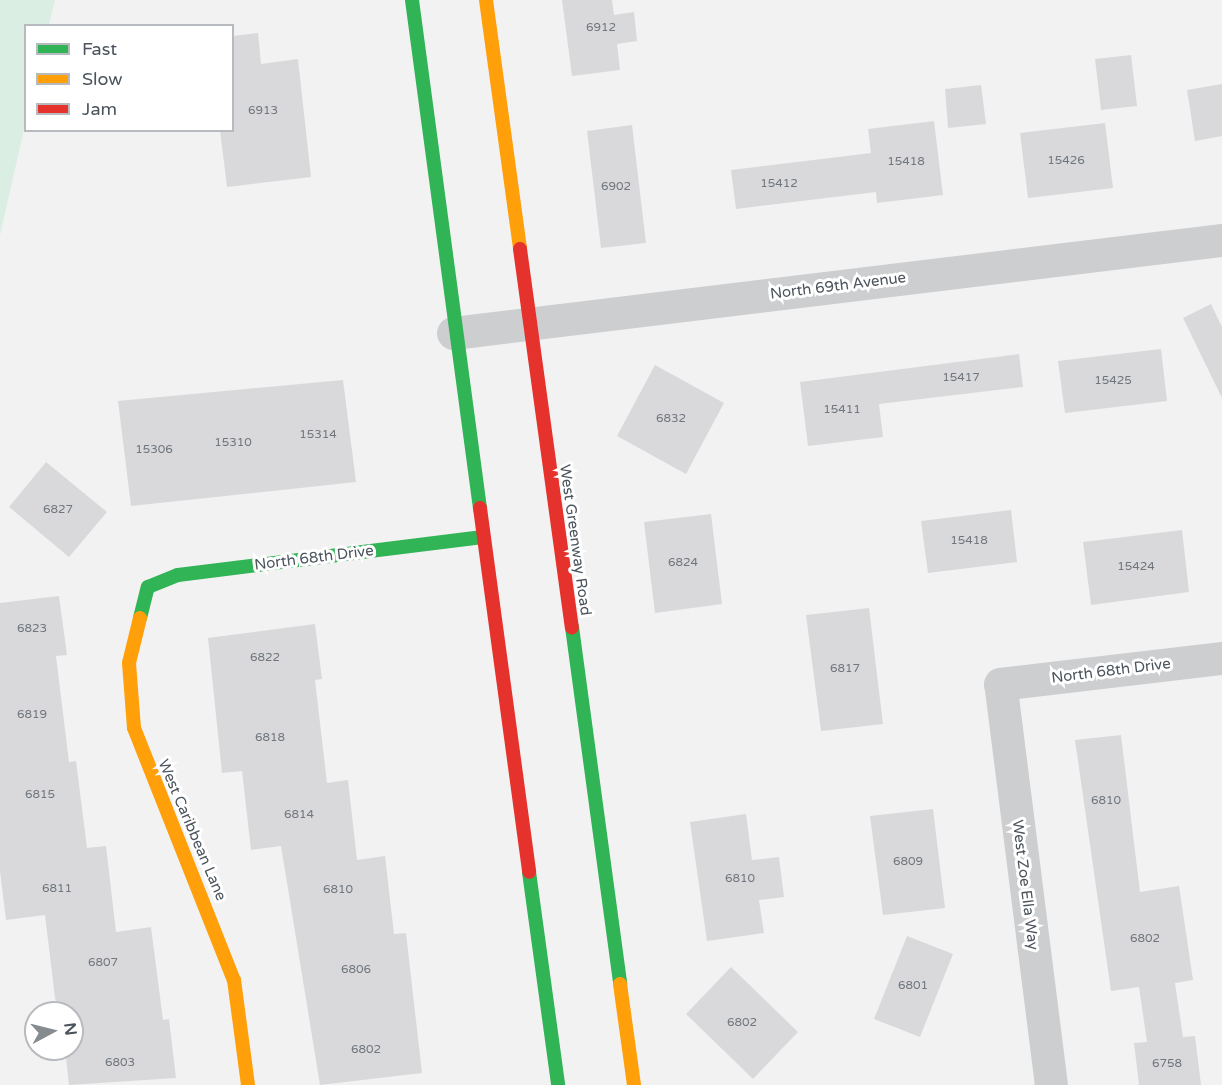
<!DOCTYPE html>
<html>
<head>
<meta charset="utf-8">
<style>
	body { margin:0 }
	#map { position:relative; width:1222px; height:1085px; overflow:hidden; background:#f3f2f2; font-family:"Varela Round",sans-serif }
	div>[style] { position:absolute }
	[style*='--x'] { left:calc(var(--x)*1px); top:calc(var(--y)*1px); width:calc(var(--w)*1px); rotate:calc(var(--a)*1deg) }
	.green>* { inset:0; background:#daeee3 }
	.building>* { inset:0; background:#d9d9db }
	.street>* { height:33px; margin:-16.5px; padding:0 16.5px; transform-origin:16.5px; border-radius:16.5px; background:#ccced0 }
	.fast>* { height:14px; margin:-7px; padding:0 7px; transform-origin:7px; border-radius:7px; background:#30b455 }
	.slow>* { height:14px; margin:-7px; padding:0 7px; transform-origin:7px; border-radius:7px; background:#ff9f0a }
	.jam>* { height:14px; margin:-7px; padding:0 7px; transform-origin:7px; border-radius:7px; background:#e5322d }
	span { translate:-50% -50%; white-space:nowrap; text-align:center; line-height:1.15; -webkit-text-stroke:6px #fff; paint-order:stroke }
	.number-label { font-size:12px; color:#70767d }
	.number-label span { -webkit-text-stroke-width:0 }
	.street-label { font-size:15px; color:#4b535c }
	.legend { position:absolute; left:24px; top:24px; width:210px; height:108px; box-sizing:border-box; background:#fff; border:2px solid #b7babe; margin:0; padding:8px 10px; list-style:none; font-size:18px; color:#4b535c }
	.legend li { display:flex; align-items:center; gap:12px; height:30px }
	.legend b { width:30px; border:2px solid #b7babe }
	.north { position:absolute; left:24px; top:1001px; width:60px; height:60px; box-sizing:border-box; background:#fff; border:2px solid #b7babe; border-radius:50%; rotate:83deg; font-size:16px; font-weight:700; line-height:24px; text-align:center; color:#4b535c }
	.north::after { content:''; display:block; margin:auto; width:21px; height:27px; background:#868b90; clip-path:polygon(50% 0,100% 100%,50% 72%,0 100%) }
</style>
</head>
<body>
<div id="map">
	<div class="green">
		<div style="clip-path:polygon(0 0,55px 0,49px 25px,26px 26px,25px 125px,0 235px)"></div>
	</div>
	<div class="building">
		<div style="clip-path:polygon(562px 0,612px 0,614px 15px,634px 12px,637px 41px,617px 44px,620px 70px,572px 76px)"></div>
		<div style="clip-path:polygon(258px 33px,261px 64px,298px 59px,311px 177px,227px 187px,220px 130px,232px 130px,232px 36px)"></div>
		<div style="clip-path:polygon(1131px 55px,1137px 106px,1101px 110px,1095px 59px)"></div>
		<div style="clip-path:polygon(1222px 84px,1222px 136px,1195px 141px,1187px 90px)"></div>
		<div style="clip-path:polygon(981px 85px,986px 124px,948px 128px,945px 89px)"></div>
		<div style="clip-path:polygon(934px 121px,943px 195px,877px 203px,876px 192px,736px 209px,731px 170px,871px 153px,868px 129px)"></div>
		<div style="clip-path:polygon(1105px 123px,1113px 188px,1028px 198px,1020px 133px)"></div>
		<div style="clip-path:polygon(632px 125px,646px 243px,601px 248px,587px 131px)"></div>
		<div style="clip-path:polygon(1211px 304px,1222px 327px,1222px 398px,1183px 318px)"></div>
		<div style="clip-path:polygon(1161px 349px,1167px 401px,1065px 413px,1058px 361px)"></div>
		<div style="clip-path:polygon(1019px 354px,1023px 387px,879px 404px,883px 437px,808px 446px,800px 382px)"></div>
		<div style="clip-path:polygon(655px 365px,724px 403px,686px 474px,617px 436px)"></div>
		<div style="clip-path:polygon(343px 380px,356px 482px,131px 506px,118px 401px)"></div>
		<div style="clip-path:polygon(46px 462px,107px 512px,69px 557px,9px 507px)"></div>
		<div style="clip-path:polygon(1011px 510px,1017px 562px,928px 573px,921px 521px)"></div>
		<div style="clip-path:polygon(711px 514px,722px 604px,655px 613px,644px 522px)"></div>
		<div style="clip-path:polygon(1182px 530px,1189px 592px,1091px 605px,1083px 542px)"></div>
		<div style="clip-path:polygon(59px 596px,67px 655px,56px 656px,69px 762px,76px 761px,87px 848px,106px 846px,116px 932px,151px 927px,163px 1020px,169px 1019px,176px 1078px,69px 1085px,65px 1049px,72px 1049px,72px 1013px,60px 1013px,55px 998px,45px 915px,6px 920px,0 871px,0 603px)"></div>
		<div style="clip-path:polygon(869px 608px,883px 724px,821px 731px,806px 615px)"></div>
		<div style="clip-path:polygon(315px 624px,322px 679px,315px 680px,327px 783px,348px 780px,357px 860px,385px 856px,394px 934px,406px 933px,422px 1073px,320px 1085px,281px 846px,251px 850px,242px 771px,222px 773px,208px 638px)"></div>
		<div style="clip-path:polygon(1121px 735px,1140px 892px,1179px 886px,1193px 980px,1175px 983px,1183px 1037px,1195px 1036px,1201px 1085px,1139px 1085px,1134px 1043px,1147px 1042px,1139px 987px,1111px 991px,1075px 740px)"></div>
		<div style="clip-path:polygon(933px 809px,945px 908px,883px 915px,870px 816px)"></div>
		<div style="clip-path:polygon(746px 814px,752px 860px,779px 857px,784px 897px,759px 900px,764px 933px,707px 941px,690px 822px)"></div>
		<div style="clip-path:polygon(907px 936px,953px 954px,920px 1037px,874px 1019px)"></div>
		<div style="clip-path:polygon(731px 967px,798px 1032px,753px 1079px,686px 1014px)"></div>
	</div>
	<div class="street">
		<div style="--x:453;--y:333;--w:775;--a:-6.9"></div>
		<div style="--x:1051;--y:1085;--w:404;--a:-97.2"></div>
		<div style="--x:1000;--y:684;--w:224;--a:-6.7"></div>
	</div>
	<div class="fast">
		<div style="--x:412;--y:0;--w:513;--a:82.38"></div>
		<div style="--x:140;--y:618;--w:32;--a:-76"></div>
		<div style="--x:148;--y:587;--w:32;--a:-22"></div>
		<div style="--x:178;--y:575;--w:305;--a:-7.1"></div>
		<div style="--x:572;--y:627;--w:360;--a:82.3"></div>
		<div style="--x:529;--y:872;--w:215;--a:82.2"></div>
	</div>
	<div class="slow">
		<div style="--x:486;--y:0;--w:251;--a:82.2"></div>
		<div style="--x:140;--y:618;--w:46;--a:103.7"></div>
		<div style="--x:129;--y:663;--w:65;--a:85.6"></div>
		<div style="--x:134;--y:728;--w:271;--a:68.4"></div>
		<div style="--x:234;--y:980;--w:106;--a:82.4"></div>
		<div style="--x:620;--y:984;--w:102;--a:82.1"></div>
	</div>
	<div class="jam">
		<div style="--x:520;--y:249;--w:382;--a:82.2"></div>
		<div style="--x:480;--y:508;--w:367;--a:82.3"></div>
	</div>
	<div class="number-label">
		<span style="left:601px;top:28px">6912</span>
		<span style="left:263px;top:111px">6913</span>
		<span style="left:1066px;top:161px">15426</span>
		<span style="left:906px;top:162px">15418</span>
		<span style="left:779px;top:184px">15412</span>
		<span style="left:616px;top:187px">6902</span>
		<span style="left:961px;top:378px">15417</span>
		<span style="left:1113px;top:381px">15425</span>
		<span style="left:842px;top:410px">15411</span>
		<span style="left:671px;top:419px">6832</span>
		<span style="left:318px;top:435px">15314</span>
		<span style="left:233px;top:443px">15310</span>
		<span style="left:154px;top:450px">15306</span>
		<span style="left:58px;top:510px">6827</span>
		<span style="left:969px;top:541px">15418</span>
		<span style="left:683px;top:563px">6824</span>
		<span style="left:1136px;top:567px">15424</span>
		<span style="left:32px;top:629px">6823</span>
		<span style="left:265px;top:658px">6822</span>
		<span style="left:845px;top:669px">6817</span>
		<span style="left:32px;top:715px">6819</span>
		<span style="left:270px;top:738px">6818</span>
		<span style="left:40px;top:795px">6815</span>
		<span style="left:1106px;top:801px">6810</span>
		<span style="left:299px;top:815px">6814</span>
		<span style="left:908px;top:862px">6809</span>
		<span style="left:740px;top:879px">6810</span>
		<span style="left:57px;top:889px">6811</span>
		<span style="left:338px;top:890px">6810</span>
		<span style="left:1145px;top:939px">6802</span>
		<span style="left:103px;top:963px">6807</span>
		<span style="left:356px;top:970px">6806</span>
		<span style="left:913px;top:986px">6801</span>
		<span style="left:742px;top:1023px">6802</span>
		<span style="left:366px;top:1050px">6802</span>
		<span style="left:120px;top:1063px">6803</span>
		<span style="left:1167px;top:1064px">6758</span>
	</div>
	<div class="street-label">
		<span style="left:838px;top:286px;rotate:-7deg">North 69th Avenue</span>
		<span style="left:575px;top:540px;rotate:82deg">West Greenway Road</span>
		<span style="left:314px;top:558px;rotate:-7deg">North 68th Drive</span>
		<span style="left:1111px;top:671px;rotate:-7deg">North 68th Drive</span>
		<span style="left:192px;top:830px;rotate:67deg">West Caribbean Lane</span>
		<span style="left:1025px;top:885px;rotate:83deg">West Zoe Ella Way</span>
	</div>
	<ul class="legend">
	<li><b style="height:8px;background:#30b455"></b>Fast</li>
	<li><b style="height:8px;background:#ff9f0a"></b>Slow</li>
	<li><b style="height:8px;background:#e5322d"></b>Jam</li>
	</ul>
	<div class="north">N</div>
</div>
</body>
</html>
